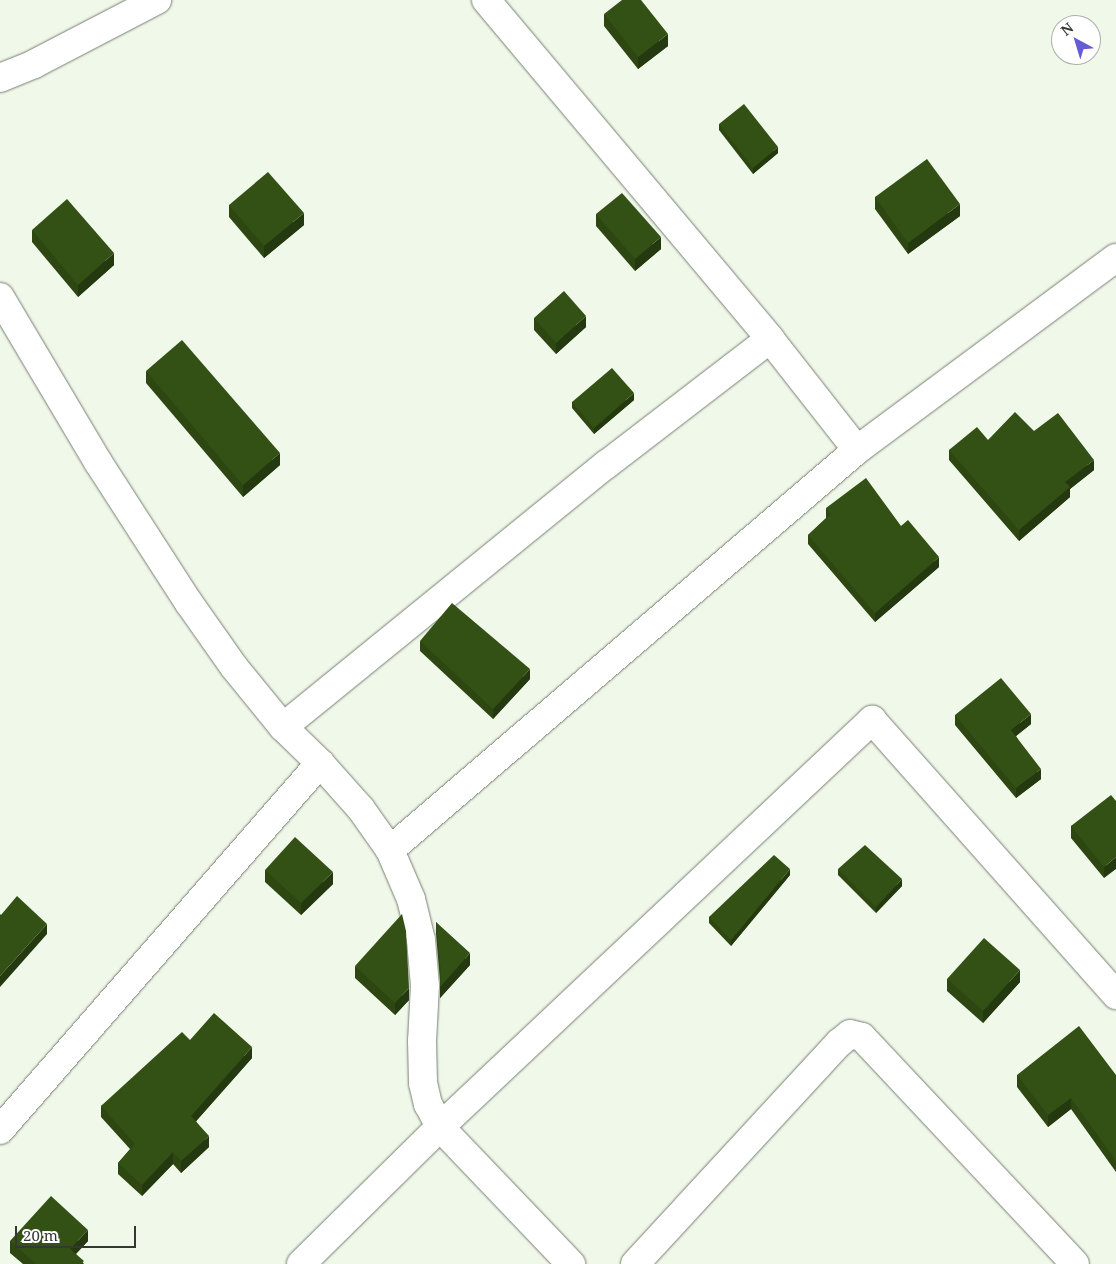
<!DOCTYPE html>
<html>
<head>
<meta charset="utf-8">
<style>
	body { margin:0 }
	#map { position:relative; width:1116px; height:1264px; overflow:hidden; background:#f0f8ea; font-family:"Noto Serif",serif }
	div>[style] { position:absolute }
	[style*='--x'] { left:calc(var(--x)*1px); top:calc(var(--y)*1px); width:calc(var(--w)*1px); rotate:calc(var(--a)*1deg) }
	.roads { filter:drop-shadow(0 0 1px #777f72) drop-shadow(0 0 1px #777f72) }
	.street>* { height:28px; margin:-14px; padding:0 14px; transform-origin:14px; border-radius:14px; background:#fff }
	.wall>* { inset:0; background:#2d4612 }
	.shaded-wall>* { inset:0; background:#24390f }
	.building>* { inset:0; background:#345115 }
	span { translate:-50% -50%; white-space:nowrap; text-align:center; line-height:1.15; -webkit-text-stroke:5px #fff; paint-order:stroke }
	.north { position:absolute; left:1051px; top:15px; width:50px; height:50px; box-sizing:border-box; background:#fff; border:1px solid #aeafad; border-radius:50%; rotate:321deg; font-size:14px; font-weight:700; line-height:20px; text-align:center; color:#343732 }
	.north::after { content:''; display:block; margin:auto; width:18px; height:22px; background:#645cd5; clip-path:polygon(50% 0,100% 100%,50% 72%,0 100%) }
	.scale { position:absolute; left:15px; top:1226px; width:121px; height:22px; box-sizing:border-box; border:2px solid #343732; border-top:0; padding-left:6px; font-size:15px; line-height:18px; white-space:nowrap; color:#343732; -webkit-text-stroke:4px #fff; paint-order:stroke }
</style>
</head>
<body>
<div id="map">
	<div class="roads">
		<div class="street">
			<div style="--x:486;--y:0;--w:442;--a:50"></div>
			<div style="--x:770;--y:339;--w:141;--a:51.9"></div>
			<div style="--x:0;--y:78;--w:37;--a:-22"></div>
			<div style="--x:34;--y:64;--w:139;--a:-27.5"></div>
			<div style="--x:0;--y:297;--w:192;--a:59.3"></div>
			<div style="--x:98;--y:462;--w:168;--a:57.2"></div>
			<div style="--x:189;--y:603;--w:78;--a:54.9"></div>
			<div style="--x:234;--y:667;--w:77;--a:50.8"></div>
			<div style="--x:283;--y:727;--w:52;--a:44.2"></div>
			<div style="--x:320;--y:763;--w:62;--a:48.3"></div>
			<div style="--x:361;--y:809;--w:50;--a:54.7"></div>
			<div style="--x:390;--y:850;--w:53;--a:66.8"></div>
			<div style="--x:411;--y:899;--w:42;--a:76.3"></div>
			<div style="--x:421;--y:940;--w:46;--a:85"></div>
			<div style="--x:425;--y:986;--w:55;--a:93.1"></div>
			<div style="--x:422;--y:1041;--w:42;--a:88.6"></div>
			<div style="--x:423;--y:1083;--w:22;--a:77"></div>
			<div style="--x:428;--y:1104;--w:26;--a:62"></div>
			<div style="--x:440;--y:1127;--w:190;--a:46.3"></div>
			<div style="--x:283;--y:727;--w:417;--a:-39.1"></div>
			<div style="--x:607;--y:464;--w:205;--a:-37.5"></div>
			<div style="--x:390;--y:850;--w:615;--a:-40.58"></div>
			<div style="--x:857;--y:450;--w:322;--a:-36.6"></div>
			<div style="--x:0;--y:1130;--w:487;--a:-48.9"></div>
			<div style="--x:301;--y:1264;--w:195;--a:-44.6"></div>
			<div style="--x:440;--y:1127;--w:594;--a:-43.29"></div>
			<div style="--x:872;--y:720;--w:368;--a:48.4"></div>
			<div style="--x:635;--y:1264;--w:301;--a:-47.3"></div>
			<div style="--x:839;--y:1043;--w:14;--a:-39"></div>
			<div style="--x:850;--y:1034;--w:12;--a:14"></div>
			<div style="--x:862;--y:1037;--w:311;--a:46.8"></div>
		</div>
	</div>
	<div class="wall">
		<div style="clip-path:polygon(604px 14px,668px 46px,638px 69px,604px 26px)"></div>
		<div style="clip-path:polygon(719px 124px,778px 153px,753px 174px,719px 130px)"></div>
		<div style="clip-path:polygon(875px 197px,960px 216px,908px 254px,875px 209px)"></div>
		<div style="clip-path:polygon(229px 205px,304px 225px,264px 258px,229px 217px)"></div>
		<div style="clip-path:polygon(596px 214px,661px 249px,635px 271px,596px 226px)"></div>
		<div style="clip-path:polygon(32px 230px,114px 265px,78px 297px,32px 242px)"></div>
		<div style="clip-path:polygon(534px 318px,586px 327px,556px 354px,534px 330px)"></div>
		<div style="clip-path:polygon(146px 371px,280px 465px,243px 497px,146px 383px)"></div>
		<div style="clip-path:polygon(634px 400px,594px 434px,572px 408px,572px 402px)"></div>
		<div style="clip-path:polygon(1034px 431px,1094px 470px,1070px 489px,1070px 497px,1019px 541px,949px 460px,949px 450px,988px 440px)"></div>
		<div style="clip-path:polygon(826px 508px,901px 526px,939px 567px,875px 622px,808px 544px,808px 535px,826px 518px)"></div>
		<div style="clip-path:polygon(420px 641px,530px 679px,493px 719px,420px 651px)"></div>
		<div style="clip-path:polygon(955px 715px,1031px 724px,1016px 736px,1041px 779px,1016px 798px,955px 725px)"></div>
		<div style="clip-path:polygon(1116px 801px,1104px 878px,1071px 838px,1071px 826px)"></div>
		<div style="clip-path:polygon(838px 869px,902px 886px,876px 913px,838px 875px)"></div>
		<div style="clip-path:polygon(265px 870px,333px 884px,301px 915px,265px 882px)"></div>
		<div style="clip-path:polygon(790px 875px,731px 946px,709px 923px,709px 917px)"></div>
		<div style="clip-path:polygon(436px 922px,470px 965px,440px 998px,440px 981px,436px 934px)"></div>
		<div style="clip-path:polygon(355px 966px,409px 1000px,395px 1015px,355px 978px)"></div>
		<div style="clip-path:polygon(947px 979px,1020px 982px,983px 1023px,947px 991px)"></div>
		<div style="clip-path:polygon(190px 1040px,252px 1058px,196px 1121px,209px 1147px,181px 1173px,173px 1164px,142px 1196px,118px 1174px,118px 1163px,130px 1149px,101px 1117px,101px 1106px)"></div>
		<div style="clip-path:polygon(1017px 1075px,1116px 1075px,1116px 1172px,1071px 1109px,1048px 1127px,1017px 1087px)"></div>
		<div style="clip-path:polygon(10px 1241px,88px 1241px,76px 1254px,84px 1264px,23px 1264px,10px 1253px)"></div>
	</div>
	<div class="shaded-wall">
		<div style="clip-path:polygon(668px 34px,668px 46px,638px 69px,638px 57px)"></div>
		<div style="clip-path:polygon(778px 147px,778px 153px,753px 174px,753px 168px)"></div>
		<div style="clip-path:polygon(960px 204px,960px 216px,908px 254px,908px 243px)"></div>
		<div style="clip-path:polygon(304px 213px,304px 225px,264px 258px,264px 246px)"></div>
		<div style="clip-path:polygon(661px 237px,661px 249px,635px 271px,635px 259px)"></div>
		<div style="clip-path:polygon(114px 253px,114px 265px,78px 297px,78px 285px)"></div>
		<div style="clip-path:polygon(586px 316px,586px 327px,556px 354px,556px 343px)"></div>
		<div style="clip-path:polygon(634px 393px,634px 400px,594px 434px,594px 428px)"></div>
		<div style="clip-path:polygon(280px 453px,280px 465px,243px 497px,243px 485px)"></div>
		<div style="clip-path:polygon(1094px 460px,1094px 470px,1070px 489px,1070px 497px,1019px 541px,1019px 530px,1065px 482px)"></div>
		<div style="clip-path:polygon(939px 557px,939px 567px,875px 622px,875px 613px)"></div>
		<div style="clip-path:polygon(530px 669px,530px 679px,493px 719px,493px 709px)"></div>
		<div style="clip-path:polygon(1031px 714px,1031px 724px,1011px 740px,1011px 730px)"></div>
		<div style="clip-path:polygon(1041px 769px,1041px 779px,1016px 798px,1016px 788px)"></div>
		<div style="clip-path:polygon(1116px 857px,1116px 869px,1104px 878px,1104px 867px)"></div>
		<div style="clip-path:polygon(790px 869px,790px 875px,731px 946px,731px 940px)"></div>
		<div style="clip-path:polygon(333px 872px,333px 884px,301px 915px,301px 903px)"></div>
		<div style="clip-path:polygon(902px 879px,902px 886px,876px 913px,876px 907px)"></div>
		<div style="clip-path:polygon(47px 924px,47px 934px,0 987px,0 976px)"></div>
		<div style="clip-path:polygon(470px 953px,470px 965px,440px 998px,440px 987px)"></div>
		<div style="clip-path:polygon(1020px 970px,1020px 982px,983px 1023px,983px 1011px)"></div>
		<div style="clip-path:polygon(409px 988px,409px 1000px,395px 1015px,395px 1003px)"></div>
		<div style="clip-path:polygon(252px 1047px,252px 1058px,191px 1127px,191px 1116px)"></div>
		<div style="clip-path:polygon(1071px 1098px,1071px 1109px,1048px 1127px,1048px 1115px)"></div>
		<div style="clip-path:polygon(209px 1136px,209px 1147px,181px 1173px,181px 1161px)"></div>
		<div style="clip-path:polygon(173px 1152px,173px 1164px,142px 1196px,142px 1185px)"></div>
		<div style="clip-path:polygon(88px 1230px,88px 1241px,70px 1260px,70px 1249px)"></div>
	</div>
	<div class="building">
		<div style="clip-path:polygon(622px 0,641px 0,668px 34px,638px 57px,604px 14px)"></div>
		<div style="clip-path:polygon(744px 104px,778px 147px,753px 168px,719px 124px)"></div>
		<div style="clip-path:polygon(927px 159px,960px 204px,908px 243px,875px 197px)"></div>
		<div style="clip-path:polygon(268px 172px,304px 213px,264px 246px,229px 205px)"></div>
		<div style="clip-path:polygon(622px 193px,661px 237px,635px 259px,596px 214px)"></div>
		<div style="clip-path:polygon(67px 199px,114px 253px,78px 285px,32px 230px)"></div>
		<div style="clip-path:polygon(564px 291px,586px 316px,556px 343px,534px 318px)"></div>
		<div style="clip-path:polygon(182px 340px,280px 453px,243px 485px,146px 371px)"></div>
		<div style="clip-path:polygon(612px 368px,634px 393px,594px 428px,572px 402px)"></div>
		<div style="clip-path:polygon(1015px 412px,1034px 431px,1058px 413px,1094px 460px,1065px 482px,1070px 487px,1019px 530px,949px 450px,977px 427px,988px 440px)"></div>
		<div style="clip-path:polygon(866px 478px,901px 526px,908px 520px,939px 557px,875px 613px,808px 535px,831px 514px,826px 508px)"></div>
		<div style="clip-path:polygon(452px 603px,530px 669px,493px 709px,420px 641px)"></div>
		<div style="clip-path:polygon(1001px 678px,1031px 714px,1011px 730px,1041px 769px,1016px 788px,955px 715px)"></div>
		<div style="clip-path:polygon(1111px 795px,1116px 801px,1116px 857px,1104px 867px,1071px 826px)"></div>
		<div style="clip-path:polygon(295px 837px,333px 872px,301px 903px,265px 870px)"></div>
		<div style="clip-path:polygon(865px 845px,902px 879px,876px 907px,838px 869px)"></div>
		<div style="clip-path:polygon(774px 855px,790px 869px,731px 940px,709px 917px)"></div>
		<div style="clip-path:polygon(17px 896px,47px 924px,0 976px,0 914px,1px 915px)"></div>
		<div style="clip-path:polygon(402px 914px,406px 931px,409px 988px,395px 1003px,355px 966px)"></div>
		<div style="clip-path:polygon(436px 922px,470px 953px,440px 987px,441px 973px)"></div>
		<div style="clip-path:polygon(984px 938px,1020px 970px,983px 1011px,947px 979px)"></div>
		<div style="clip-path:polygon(214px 1013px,252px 1047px,191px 1116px,209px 1136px,181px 1161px,173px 1152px,142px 1185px,118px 1163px,135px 1144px,101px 1106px,182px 1032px,190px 1040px)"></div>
		<div style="clip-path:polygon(1079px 1026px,1116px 1075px,1116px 1161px,1071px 1098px,1048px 1115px,1017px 1075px)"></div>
		<div style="clip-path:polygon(51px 1196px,88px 1230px,70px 1249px,84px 1261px,81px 1264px,36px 1264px,10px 1241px)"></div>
	</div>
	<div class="north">N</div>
	<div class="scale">20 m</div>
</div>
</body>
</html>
